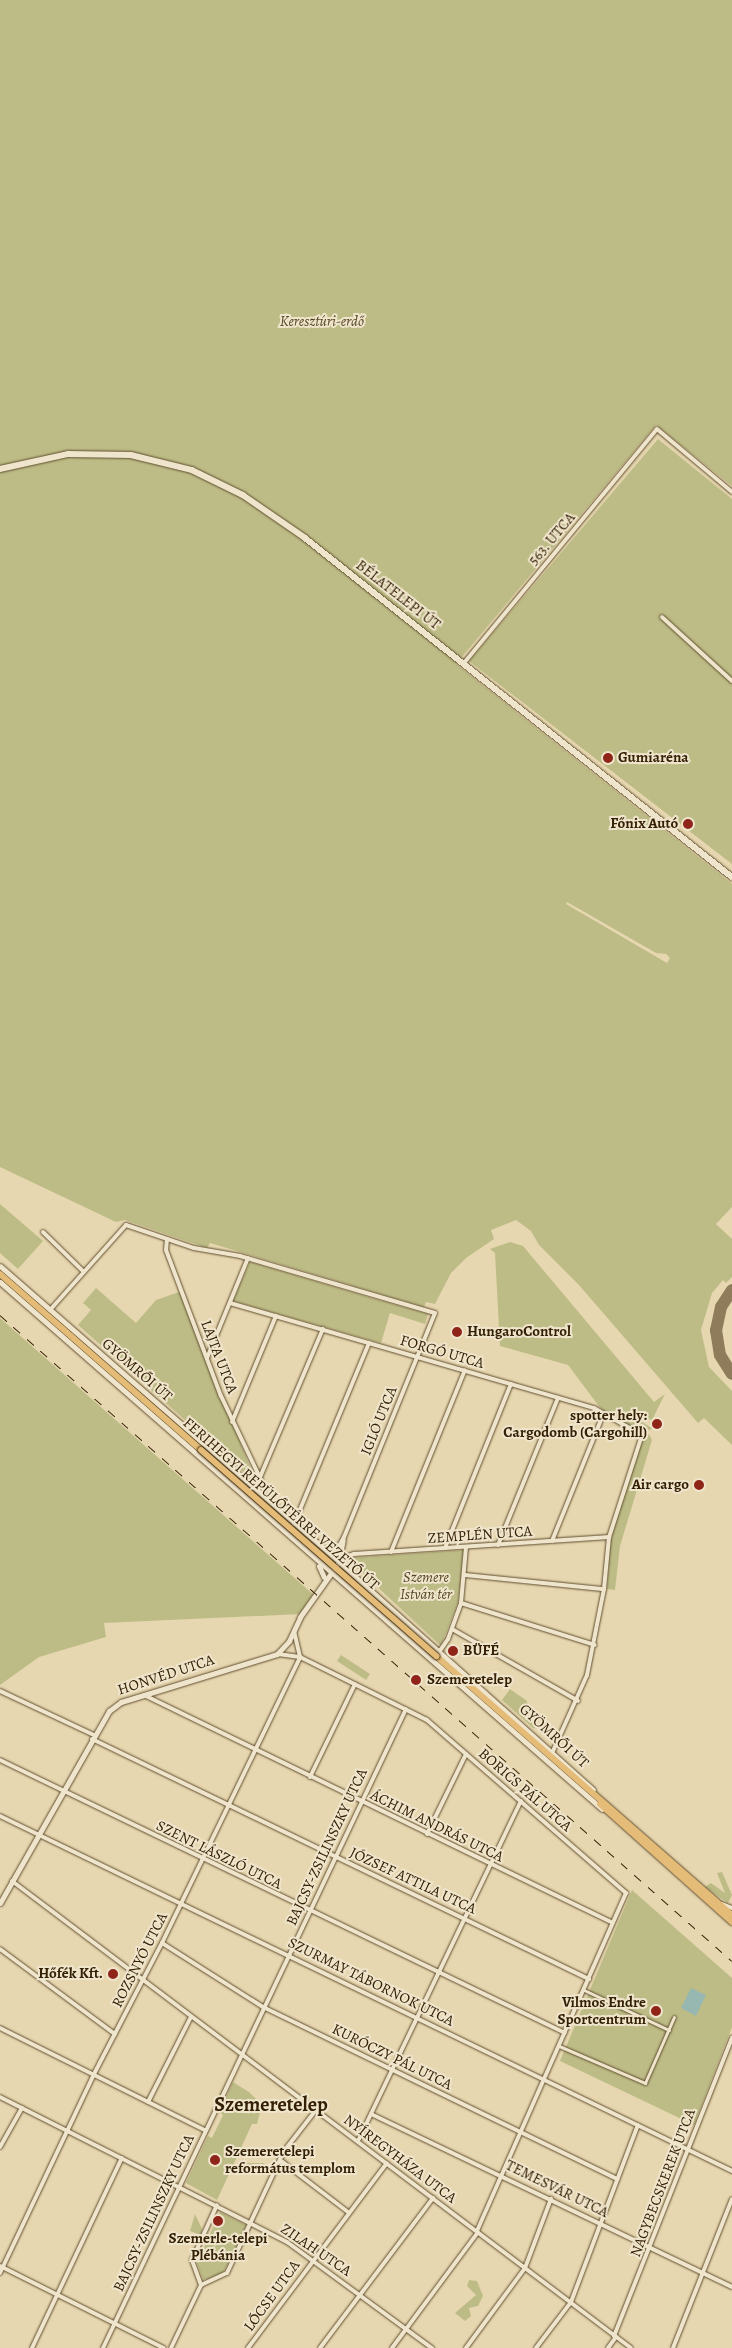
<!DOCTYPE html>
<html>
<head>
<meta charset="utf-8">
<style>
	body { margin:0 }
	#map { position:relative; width:732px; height:2348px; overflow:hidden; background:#e7d7b0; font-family:Alegreya,serif }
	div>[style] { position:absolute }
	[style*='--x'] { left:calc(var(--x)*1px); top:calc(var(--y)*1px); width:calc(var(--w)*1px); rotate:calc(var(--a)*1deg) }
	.green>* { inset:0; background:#bdbc86 }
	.water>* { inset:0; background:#97b8b1 }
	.taxiway>* { height:12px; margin:-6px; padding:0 6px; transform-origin:6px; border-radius:6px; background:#8e7c5a }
	.roads { filter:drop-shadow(0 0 1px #614e2f) drop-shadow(0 0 1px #614e2f) }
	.pedestrian>* { height:3px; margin:-1.5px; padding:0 1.5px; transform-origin:1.5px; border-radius:1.5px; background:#efe5cc }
	.minor>* { height:4px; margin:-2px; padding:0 2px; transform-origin:2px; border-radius:2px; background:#efe5cc }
	.tertiary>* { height:5px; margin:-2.5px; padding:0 2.5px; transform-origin:2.5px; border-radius:2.5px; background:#efe5cc }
	.secondary>* { height:5.5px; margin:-2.75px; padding:0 2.75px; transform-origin:2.75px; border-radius:2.75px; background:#efe5cc }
	.primary>* { height:6px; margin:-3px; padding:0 3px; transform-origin:3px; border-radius:3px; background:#e4bc78 }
	.rail>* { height:1px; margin-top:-0.5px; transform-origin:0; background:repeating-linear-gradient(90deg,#342004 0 9px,transparent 0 18px) }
	.bridges { filter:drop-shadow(0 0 1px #342004) drop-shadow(0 0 1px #342004) }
	.primary-bridge>* { height:6px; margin:-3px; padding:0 3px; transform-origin:3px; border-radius:3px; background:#e4bc78 }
	.dots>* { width:14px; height:14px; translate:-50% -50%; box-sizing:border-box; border:2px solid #efe5cc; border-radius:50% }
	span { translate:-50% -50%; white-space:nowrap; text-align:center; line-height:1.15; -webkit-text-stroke:4px #efe5cc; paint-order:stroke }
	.park-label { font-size:15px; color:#564724; font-style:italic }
	.street-label { font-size:15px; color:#342004 }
	.poi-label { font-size:15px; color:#342004; font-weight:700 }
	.left { translate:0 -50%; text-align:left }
	.right { translate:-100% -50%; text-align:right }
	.district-label { font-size:20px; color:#342004; font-weight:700 }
</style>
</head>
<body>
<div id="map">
	<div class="green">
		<div style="clip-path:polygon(evenodd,0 0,732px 0,732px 486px,656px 425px,456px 664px,732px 884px,732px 1207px,716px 1224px,732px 1239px,732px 1277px,726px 1283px,723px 1280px,712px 1293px,701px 1330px,709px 1367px,732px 1391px,732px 1445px,704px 1418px,698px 1423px,579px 1285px,539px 1245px,531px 1231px,516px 1220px,491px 1230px,494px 1239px,466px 1258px,451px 1273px,435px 1304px,426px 1302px,424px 1307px,210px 1243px,207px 1248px,125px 1220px,116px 1222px,0 1167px,0 0,567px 902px,656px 953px,666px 954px,670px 958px,667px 963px,566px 904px,567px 902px)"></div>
		<div style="clip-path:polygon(658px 439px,732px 499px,732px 864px,469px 661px)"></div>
		<div style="clip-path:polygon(0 1204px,43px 1241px,18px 1269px,0 1253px)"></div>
		<div style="clip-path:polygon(510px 1242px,523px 1246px,654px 1402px,665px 1394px,652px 1420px,633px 1416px,653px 1429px,641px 1431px,604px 1413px,568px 1365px,500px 1346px,495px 1253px,490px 1249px)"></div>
		<div style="clip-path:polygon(250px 1262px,375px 1299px,428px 1314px,425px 1324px,390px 1313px,381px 1343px,233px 1301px)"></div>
		<div style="clip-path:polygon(96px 1288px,136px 1323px,156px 1300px,179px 1292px,257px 1484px,78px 1325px,91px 1310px,83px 1303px)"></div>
		<div style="clip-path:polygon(0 1318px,315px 1596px,302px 1614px,104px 1623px,106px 1637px,39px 1657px,0 1685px)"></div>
		<div style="clip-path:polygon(649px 1434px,652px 1440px,620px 1546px,615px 1590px,607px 1589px,611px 1537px,644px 1436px)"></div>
		<div style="clip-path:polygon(464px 1550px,458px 1602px,441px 1646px,346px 1558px)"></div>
		<div style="clip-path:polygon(341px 1655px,370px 1674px,366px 1680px,337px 1661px)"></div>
		<div style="clip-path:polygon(510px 1689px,527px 1701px,529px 1719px,536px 1725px,534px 1729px,502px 1700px)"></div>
		<div style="clip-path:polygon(722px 1872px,732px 1895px,728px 1903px,705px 1887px,711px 1883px,725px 1893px,717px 1873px)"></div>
		<div style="clip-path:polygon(632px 1890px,732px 1978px,732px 2027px,694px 2125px,560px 2061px)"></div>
		<div style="clip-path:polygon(233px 2082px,249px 2092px,262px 2105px,257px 2124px,252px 2124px,217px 2200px,186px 2183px,208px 2136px,212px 2138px,223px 2115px,219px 2112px)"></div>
		<div style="clip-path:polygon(239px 2163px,263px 2163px,269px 2166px,265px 2175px)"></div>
		<div style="clip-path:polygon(220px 2212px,246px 2225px,241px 2236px,243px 2239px,222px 2274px,203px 2280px,197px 2263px)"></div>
		<div style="clip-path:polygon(195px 2214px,202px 2229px,201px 2235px,190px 2231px)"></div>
		<div style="clip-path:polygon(469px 2280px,477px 2281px,483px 2296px,478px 2306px,469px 2308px,471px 2316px,465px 2321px,455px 2313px,476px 2295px,467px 2286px)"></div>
	</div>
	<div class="water">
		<div style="clip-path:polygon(691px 1988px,706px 1995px,696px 2016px,681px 2008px)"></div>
	</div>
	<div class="taxiway">
		<div style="--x:732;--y:1290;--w:20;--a:123"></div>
		<div style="--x:721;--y:1307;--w:24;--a:102"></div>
		<div style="--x:716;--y:1330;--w:25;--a:81"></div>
		<div style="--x:720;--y:1355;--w:22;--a:58"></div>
	</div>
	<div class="roads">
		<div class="pedestrian">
			<div style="--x:584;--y:1990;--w:94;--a:25.2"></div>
			<div style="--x:559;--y:2046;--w:94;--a:23.3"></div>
			<div style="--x:645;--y:2083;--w:72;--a:-66.3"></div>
		</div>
		<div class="minor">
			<div style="--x:662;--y:617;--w:95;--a:42.4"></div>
			<div style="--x:464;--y:663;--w:303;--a:-50.5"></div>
			<div style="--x:657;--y:429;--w:98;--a:40"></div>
			<div style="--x:43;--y:1232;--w:57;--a:44.3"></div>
			<div style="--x:167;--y:1239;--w:11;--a:95"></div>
			<div style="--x:166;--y:1250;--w:156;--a:69.4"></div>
			<div style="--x:221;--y:1396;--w:93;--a:64.5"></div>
			<div style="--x:230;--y:1303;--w:379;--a:16.1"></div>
			<div style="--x:594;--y:1408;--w:55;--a:29.4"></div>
			<div style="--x:642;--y:1435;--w:107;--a:107.9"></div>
			<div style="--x:609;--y:1537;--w:52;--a:95.5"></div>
			<div style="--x:604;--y:1589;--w:88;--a:101.2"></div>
			<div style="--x:587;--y:1675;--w:83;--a:114.1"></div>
			<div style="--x:50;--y:1310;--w:114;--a:-48.2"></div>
			<div style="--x:126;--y:1225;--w:72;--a:18.7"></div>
			<div style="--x:194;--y:1248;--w:47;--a:9.9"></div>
			<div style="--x:240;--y:1256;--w:203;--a:16.3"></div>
			<div style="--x:435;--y:1313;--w:242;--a:112.1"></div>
			<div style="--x:344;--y:1537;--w:23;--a:119"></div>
			<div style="--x:207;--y:1358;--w:108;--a:-67.7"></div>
			<div style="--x:232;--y:1422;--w:115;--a:-67.5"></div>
			<div style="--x:255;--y:1489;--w:174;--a:-67"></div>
			<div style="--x:294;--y:1524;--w:196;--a:-67.5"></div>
			<div style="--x:552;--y:1541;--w:136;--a:-68"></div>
			<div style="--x:498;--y:1545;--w:159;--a:-67.8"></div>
			<div style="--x:445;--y:1548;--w:177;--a:-68.1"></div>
			<div style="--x:391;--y:1552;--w:196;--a:-67.9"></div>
			<div style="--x:340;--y:1559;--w:15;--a:-20"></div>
			<div style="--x:354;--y:1554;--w:256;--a:-3.8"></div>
			<div style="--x:340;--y:1560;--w:20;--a:-79"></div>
			<div style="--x:465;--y:1575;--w:140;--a:5.8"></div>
			<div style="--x:461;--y:1603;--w:140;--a:17.4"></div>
			<div style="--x:452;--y:1629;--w:145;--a:29.7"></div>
			<div style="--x:294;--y:1631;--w:27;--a:77"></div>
			<div style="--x:439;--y:1652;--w:16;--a:-55"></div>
			<div style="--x:448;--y:1639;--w:38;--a:-70"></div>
			<div style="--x:461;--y:1603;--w:56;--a:-84.9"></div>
			<div style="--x:278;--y:1654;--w:22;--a:8"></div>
			<div style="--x:300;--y:1657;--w:142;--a:26.4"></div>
			<div style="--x:427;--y:1720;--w:264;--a:41"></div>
			<div style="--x:626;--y:1893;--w:369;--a:113.8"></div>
			<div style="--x:0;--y:1691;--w:104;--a:25.1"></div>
			<div style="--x:144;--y:1695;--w:521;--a:25.93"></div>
			<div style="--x:92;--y:1739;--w:552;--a:25.78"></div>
			<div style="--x:0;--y:1760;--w:627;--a:25.79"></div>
			<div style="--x:310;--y:1777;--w:103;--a:-64.2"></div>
			<div style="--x:0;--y:1816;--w:814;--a:25.87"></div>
			<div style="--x:427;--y:1834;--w:89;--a:-64"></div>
			<div style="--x:12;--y:1881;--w:775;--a:37.03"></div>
			<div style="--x:722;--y:1904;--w:11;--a:22"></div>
			<div style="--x:162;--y:1943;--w:120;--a:32.4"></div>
			<div style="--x:263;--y:2007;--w:394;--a:25.9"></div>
			<div style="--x:0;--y:1949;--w:143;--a:36.5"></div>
			<div style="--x:0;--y:2028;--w:229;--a:26.5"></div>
			<div style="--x:0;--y:2097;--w:322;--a:26.8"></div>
			<div style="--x:287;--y:2242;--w:180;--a:36.2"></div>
			<div style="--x:148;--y:2102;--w:95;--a:-63.2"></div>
			<div style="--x:371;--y:2114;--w:400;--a:25.6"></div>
			<div style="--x:358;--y:2141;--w:377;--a:-64.4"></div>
			<div style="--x:0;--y:2147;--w:45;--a:-60.6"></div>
			<div style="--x:280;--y:2160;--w:86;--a:37.4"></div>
			<div style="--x:0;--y:2266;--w:183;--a:26.6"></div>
			<div style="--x:0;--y:2273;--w:220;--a:-64.7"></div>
			<div style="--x:94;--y:2074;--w:148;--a:-62.6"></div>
			<div style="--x:162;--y:1943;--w:318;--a:-64.2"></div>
			<div style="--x:201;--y:2285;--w:29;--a:-25"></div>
			<div style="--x:227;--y:2273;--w:135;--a:-65"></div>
			<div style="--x:284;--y:2151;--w:52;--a:-52"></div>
			<div style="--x:201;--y:2285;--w:27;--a:-110"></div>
			<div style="--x:192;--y:2260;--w:60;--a:-65.6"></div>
			<div style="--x:571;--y:2302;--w:189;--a:-69.3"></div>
			<div style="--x:614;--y:2336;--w:321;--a:-68.4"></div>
			<div style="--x:32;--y:2348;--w:210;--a:-64.7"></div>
			<div style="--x:103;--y:2348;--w:707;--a:-64.63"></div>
			<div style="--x:171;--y:2348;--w:70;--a:-64.5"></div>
			<div style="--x:248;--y:2348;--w:231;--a:-53.1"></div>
			<div style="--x:320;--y:2348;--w:188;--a:-53"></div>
			<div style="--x:392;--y:2348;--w:144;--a:-53.4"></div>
			<div style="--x:466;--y:2348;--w:99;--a:-53.6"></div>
			<div style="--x:525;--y:2268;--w:74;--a:-69.4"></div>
			<div style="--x:536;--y:2348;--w:58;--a:-52.7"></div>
			<div style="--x:608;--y:2348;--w:14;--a:-54"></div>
			<div style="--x:673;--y:2348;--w:160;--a:-68.4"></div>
		</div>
		<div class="tertiary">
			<div style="--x:0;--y:1266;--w:450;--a:41.1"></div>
			<div style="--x:339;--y:1562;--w:341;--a:41.9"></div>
			<div style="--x:0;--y:1282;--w:800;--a:41.2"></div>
			<div style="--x:319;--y:1566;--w:12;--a:66"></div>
			<div style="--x:0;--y:1903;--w:221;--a:-60.4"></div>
			<div style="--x:109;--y:1711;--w:15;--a:-37"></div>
			<div style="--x:121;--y:1702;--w:163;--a:-17.1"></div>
			<div style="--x:277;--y:1654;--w:18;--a:-47"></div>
			<div style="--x:289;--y:1641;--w:26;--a:-65"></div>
			<div style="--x:300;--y:1617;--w:67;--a:-54.7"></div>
		</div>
		<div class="secondary">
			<div style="--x:0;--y:469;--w:70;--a:-12.4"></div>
			<div style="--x:68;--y:454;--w:63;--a:0.9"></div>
			<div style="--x:131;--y:455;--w:63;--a:13.8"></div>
			<div style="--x:192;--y:470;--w:57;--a:26.1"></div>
			<div style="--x:243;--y:495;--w:74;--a:34.5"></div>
			<div style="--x:304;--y:537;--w:547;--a:38.46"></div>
		</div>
		<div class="primary">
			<div style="--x:0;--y:1274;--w:267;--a:41.2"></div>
			<div style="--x:436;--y:1656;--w:393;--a:41.2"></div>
			<div style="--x:600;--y:1804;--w:177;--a:41.8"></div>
		</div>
	</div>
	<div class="rail">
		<div style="--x:0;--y:1315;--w:976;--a:41.43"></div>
	</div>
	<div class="bridges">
		<div class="primary-bridge">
			<div style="--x:201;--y:1450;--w:313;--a:41.2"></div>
		</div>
	</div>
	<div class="dots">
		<div style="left:608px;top:758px;background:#8f2418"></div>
		<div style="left:688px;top:824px;background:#8f2418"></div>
		<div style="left:457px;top:1332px;background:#8f2418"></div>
		<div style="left:657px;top:1424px;background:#8f2418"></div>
		<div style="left:699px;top:1485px;background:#8f2418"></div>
		<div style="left:453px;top:1651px;background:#8f2418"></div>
		<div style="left:416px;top:1680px;background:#8f2418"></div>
		<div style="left:113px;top:1974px;background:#8f2418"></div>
		<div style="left:656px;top:2011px;background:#8f2418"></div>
		<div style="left:215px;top:2160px;background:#8f2418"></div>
		<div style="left:218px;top:2221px;background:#8f2418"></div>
	</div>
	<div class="park-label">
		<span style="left:322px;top:322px">Keresztúri-erdő</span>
		<span style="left:426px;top:1586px">Szemere<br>István tér</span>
	</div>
	<div class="street-label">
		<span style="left:552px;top:539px;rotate:-50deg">563. UTCA</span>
		<span style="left:398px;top:595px;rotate:38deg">BÉLATELEPI ÚT</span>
		<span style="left:442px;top:1352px;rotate:16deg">FORGÓ UTCA</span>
		<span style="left:219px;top:1357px;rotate:69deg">LAJTA UTCA</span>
		<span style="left:137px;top:1370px;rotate:41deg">GYÖMRŐI ÚT</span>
		<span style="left:379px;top:1421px;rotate:-68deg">IGLÓ UTCA</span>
		<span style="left:281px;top:1504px;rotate:41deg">FERIHEGYI REPÜLŐTÉRRE VEZETŐ ÚT</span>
		<span style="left:480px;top:1535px;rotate:-4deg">ZEMPLÉN UTCA</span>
		<span style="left:166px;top:1675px;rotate:-18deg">HONVÉD UTCA</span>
		<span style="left:554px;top:1736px;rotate:42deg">GYÖMRŐI ÚT</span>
		<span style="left:525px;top:1790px;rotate:41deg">BORICS PÁL UTCA</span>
		<span style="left:437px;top:1826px;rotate:26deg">ÁCHIM ANDRÁS UTCA</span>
		<span style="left:327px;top:1847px;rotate:-65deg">BAJCSY-ZSILINSZKY UTCA</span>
		<span style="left:219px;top:1855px;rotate:26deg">SZENT LÁSZLÓ UTCA</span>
		<span style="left:413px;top:1881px;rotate:25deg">JÓZSEF ATTILA UTCA</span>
		<span style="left:140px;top:1960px;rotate:-63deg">ROZSNYÓ UTCA</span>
		<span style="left:371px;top:1982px;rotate:26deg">SZURMAY TÁBORNOK UTCA</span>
		<span style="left:392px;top:2057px;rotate:26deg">KURÓCZY PÁL UTCA</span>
		<span style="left:400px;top:2159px;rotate:37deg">NYÍREGYHÁZA UTCA</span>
		<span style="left:663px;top:2183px;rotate:-69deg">NAGYBECSKEREK UTCA</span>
		<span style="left:557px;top:2189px;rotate:26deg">TEMESVÁR UTCA</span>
		<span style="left:154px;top:2213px;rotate:-65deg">BAJCSY-ZSILINSZKY UTCA</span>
		<span style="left:316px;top:2250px;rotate:34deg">ZILAH UTCA</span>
		<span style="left:272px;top:2296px;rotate:-54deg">LŐCSE UTCA</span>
	</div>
	<div class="poi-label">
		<span class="left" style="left:618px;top:758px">Gumiaréna</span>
		<span class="right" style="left:678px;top:824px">Főnix Autó</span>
		<span class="left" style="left:467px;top:1332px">HungaroControl</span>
		<span class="right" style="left:647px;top:1424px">spotter hely:<br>Cargodomb (Cargohill)</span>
		<span class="right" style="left:689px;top:1485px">Air cargo</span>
		<span class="left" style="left:463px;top:1651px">BÜFÉ</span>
		<span class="left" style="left:427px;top:1680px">Szemeretelep</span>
		<span class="right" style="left:103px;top:1974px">Hőfék Kft.</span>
		<span class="right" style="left:646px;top:2011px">Vilmos Endre<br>Sportcentrum</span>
		<span class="left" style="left:225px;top:2160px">Szemeretelepi<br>református templom</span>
		<span style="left:218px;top:2247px">Szemerle-telepi<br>Plébánia</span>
	</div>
	<div class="district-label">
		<span style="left:271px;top:2104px">Szemeretelep</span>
	</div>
</div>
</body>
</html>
